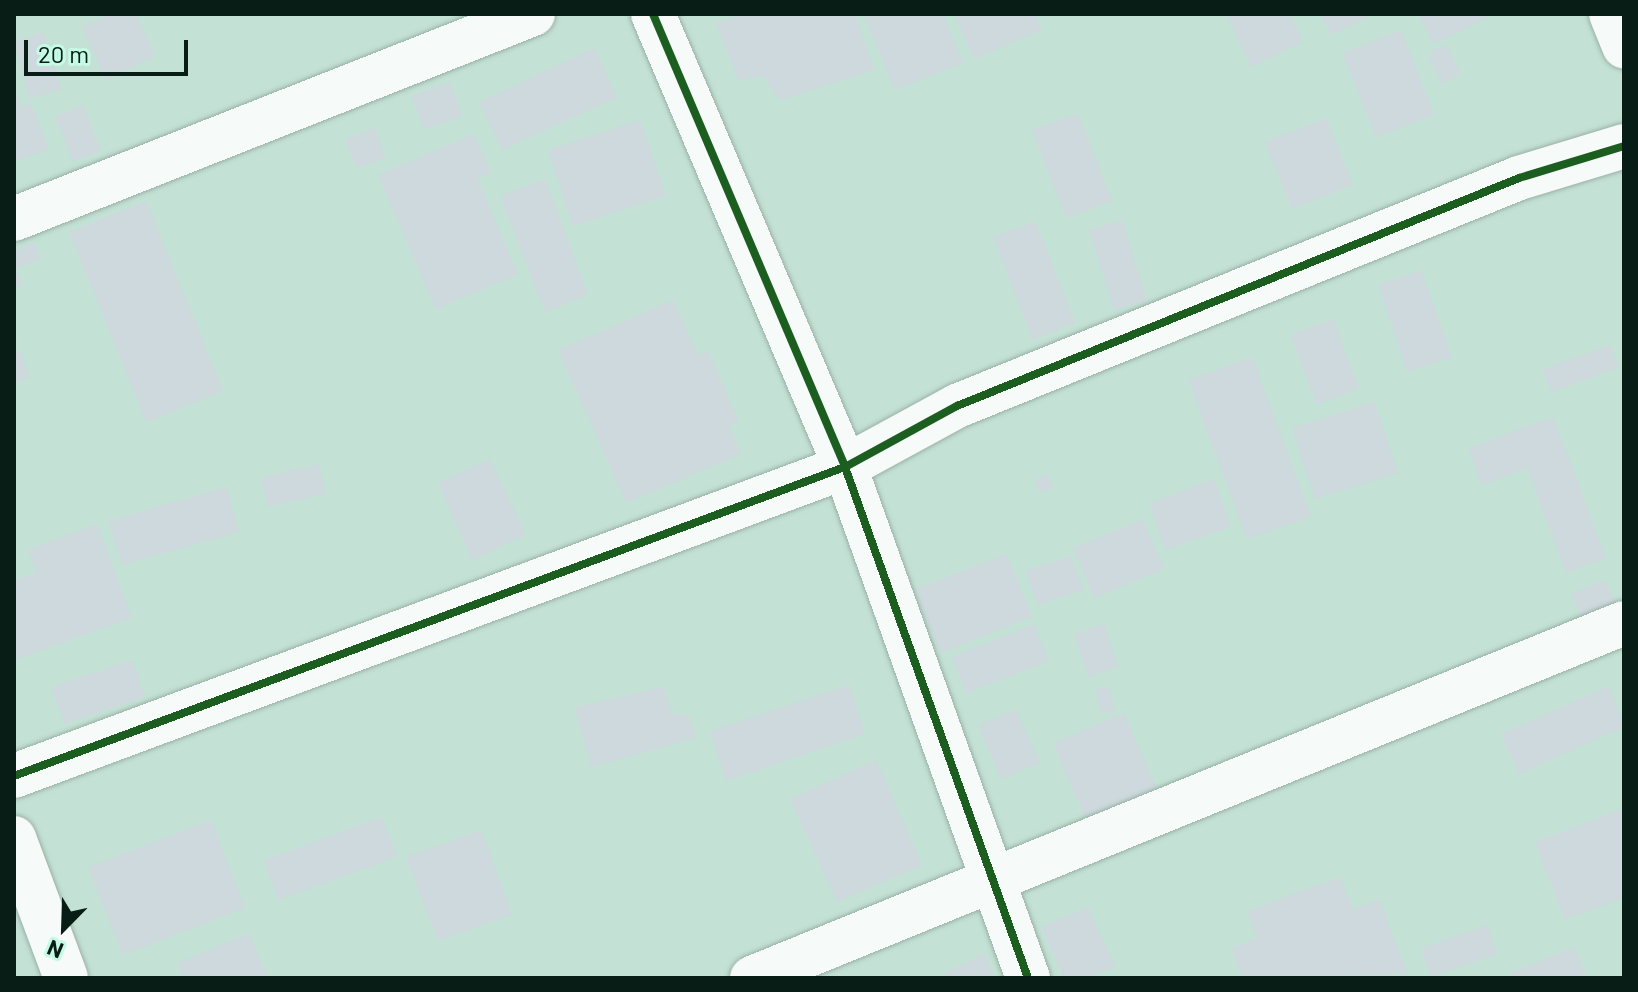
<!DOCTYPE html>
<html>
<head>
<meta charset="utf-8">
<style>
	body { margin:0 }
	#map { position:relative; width:1638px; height:992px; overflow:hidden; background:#c4e1d5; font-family:Barlow,sans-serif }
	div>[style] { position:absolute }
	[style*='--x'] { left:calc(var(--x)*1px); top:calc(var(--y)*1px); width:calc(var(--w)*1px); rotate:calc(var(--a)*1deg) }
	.building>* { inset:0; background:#cdd9dd }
	.roads { filter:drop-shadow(0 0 2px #9ab1a7) drop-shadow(0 0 2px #9ab1a7) }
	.minor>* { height:44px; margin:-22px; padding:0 22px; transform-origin:22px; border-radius:22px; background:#f6faf9 }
	.cycleway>* { height:8px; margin:-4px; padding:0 4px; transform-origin:4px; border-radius:4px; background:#1b5e20 }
	span { translate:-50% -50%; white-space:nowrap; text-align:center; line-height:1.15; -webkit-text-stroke:6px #c5fae5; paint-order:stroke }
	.frame { position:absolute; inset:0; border:16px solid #081d16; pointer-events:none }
	.north { position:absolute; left:24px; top:888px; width:80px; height:80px; -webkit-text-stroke:6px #c5fae5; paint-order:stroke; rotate:203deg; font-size:22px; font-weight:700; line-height:32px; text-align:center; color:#081d16 }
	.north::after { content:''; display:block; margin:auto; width:28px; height:36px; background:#081d16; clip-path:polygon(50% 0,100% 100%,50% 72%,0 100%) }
	.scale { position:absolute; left:24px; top:40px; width:164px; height:36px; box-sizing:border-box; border:4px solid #081d16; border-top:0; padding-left:10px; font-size:24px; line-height:28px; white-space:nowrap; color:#081d16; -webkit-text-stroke:6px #c5fae5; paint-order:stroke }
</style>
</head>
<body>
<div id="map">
	<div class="building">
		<div style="clip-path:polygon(110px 14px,136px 14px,155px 56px,106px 80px,82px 27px)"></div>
		<div style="clip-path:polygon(742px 14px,855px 14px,874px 70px,780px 100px,763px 76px,738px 80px,716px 23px)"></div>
		<div style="clip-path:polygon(863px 14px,943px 14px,963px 63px,895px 90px)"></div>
		<div style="clip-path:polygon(954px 14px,1035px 14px,1042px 30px,974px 59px)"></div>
		<div style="clip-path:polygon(1226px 14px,1290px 14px,1303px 42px,1251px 67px)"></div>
		<div style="clip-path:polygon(1320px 14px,1374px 14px,1331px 35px)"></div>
		<div style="clip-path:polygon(1418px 14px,1495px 14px,1434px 44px)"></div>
		<div style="clip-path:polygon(1401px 30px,1434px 115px,1376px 137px,1342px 53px)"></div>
		<div style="clip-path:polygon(43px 32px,62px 89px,29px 99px,14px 42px)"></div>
		<div style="clip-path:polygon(1446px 44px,1461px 74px,1442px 84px,1427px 54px)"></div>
		<div style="clip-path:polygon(594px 48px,617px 97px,502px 150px,479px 102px)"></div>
		<div style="clip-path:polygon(450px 82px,462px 116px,425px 130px,411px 96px)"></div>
		<div style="clip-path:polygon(14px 87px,22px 107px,31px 104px,49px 149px,14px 162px)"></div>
		<div style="clip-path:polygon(83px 105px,101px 151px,73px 162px,55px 116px)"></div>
		<div style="clip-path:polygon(1078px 113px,1112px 201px,1066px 218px,1032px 130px)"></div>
		<div style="clip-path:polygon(1326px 118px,1353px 185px,1292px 209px,1265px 142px)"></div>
		<div style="clip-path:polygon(640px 120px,666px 196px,573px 226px,548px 150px)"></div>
		<div style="clip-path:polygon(375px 128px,386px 158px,356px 168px,345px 139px)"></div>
		<div style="clip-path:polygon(474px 134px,491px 172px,477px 178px,518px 274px,436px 309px,378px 175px)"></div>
		<div style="clip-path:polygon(545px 179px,588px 295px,545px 312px,500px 196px)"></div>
		<div style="clip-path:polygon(146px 201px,223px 391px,146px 422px,69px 232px)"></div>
		<div style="clip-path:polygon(1122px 220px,1147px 301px,1114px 310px,1089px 230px)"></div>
		<div style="clip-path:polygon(1035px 221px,1075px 323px,1033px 340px,993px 237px)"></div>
		<div style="clip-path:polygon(34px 243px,41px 259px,16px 268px,22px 285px,14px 288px,14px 251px)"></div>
		<div style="clip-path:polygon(1421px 270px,1452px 357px,1407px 372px,1378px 285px)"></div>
		<div style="clip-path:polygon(673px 300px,698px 355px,708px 351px,739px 422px,729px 426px,741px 454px,626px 503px,558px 350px)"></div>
		<div style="clip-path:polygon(1333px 319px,1359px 389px,1317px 404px,1290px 335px)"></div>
		<div style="clip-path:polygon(1610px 345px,1619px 368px,1551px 392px,1542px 369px)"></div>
		<div style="clip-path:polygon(21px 350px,29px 378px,14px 383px,14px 352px)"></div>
		<div style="clip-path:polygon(1252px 357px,1311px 517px,1247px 539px,1188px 380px)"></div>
		<div style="clip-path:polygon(1374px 402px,1398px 473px,1315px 499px,1292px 428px)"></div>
		<div style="clip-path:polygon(1553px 417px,1606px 558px,1566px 573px,1527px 468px,1482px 485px,1468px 448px)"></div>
		<div style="clip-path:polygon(490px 459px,526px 535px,472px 560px,438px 483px)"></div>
		<div style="clip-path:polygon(318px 464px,326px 493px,268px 507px,261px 478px)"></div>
		<div style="clip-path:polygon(1048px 475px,1054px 488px,1039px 493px,1034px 479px)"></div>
		<div style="clip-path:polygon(1214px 479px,1231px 527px,1165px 550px,1149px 503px)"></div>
		<div style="clip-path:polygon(226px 487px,239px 532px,122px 565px,108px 521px)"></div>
		<div style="clip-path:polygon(1143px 519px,1164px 569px,1094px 598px,1073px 548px)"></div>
		<div style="clip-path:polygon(97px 524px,132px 618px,14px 660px,14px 580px,36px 572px,28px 549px)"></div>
		<div style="clip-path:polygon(1007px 554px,1032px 617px,940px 653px,915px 589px)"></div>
		<div style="clip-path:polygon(1071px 556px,1083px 590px,1037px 605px,1025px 571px)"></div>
		<div style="clip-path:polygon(1605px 579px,1619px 613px,1586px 628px,1571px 594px)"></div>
		<div style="clip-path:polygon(1034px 624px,1049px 661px,966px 693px,952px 657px)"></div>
		<div style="clip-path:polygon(1104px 624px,1118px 667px,1088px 677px,1074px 634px)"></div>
		<div style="clip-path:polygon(132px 660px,145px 697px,64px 724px,51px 687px)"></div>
		<div style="clip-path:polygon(849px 685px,865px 734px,726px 781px,710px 731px)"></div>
		<div style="clip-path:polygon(1109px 686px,1115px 710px,1101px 714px,1095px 690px)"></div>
		<div style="clip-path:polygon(1609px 686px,1624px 727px,1519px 774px,1501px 734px)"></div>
		<div style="clip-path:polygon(663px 687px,672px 713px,689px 717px,696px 738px,591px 767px,574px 707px)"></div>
		<div style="clip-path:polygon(1016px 709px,1040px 763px,1001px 779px,978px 725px)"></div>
		<div style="clip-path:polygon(1124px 713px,1158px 792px,1087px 823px,1053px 743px)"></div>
		<div style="clip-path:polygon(876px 760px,922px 865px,837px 902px,790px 799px)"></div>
		<div style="clip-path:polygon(1624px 808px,1624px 898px,1565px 920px,1535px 842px)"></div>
		<div style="clip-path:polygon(382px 817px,397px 857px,278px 900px,264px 860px)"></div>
		<div style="clip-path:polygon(211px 820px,245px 908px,123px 955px,88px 867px)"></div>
		<div style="clip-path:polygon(481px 830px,512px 914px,438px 941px,406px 857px)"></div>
		<div style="clip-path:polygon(1340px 877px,1353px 910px,1379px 899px,1408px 974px,1243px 978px,1231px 948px,1257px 938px,1247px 911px)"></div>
		<div style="clip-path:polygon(1088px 907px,1115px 967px,1089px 978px,1064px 978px,1041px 927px)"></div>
		<div style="clip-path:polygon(1487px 925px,1497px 954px,1431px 977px,1421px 948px)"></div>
		<div style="clip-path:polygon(249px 933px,268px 978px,184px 978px,178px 963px)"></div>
		<div style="clip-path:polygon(1574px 947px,1587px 978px,1512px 978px,1510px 973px)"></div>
		<div style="clip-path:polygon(984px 954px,996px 978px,947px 978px,945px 973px)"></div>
	</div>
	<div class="roads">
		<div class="minor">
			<div style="--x:653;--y:14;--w:492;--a:67"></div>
			<div style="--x:845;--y:467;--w:543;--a:70.3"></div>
			<div style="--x:1611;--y:14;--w:35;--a:68"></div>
			<div style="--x:14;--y:219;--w:558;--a:-21.55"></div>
			<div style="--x:14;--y:776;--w:887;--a:-20.4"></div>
			<div style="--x:845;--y:467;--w:128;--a:-28.6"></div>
			<div style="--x:957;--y:406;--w:606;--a:-22.08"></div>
			<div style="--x:1519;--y:178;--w:110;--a:-16.9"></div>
			<div style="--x:14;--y:838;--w:149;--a:69.6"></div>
			<div style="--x:752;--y:978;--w:941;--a:-22.15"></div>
		</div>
	</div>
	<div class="cycleway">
		<div style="--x:653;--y:14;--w:492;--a:67"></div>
		<div style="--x:845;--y:467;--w:543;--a:70.3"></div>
		<div style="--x:14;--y:776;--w:887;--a:-20.4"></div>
		<div style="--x:845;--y:467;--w:128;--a:-28.6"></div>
		<div style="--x:957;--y:406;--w:606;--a:-22.08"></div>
		<div style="--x:1519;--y:178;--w:110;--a:-16.9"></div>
	</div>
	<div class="frame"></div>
	<div class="north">N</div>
	<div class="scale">20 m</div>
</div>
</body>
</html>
